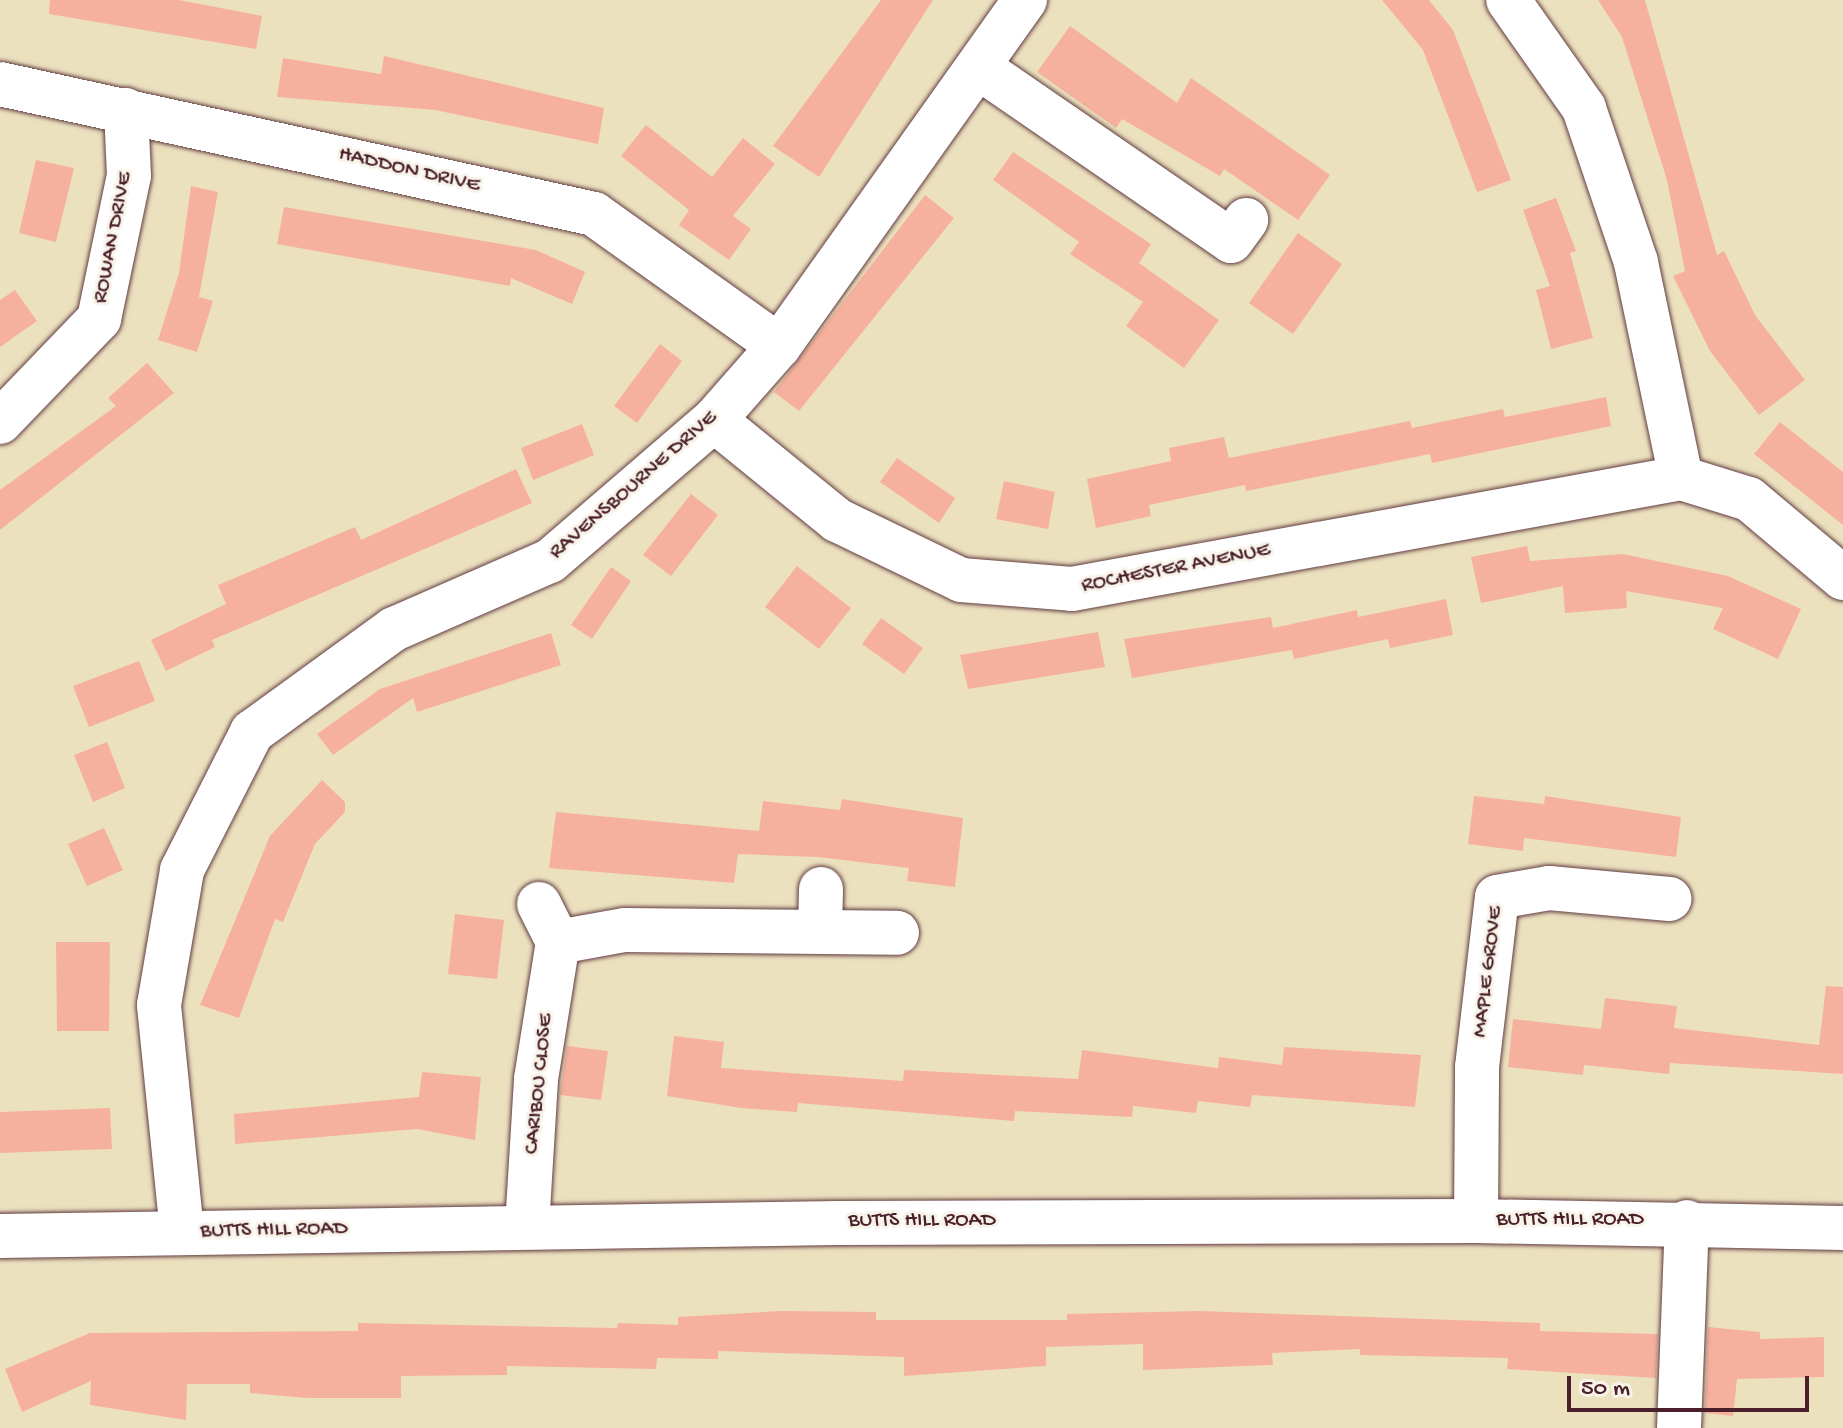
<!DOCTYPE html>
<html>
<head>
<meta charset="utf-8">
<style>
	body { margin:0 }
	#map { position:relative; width:1843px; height:1428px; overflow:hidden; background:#ece1bf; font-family:"Gochi Hand",sans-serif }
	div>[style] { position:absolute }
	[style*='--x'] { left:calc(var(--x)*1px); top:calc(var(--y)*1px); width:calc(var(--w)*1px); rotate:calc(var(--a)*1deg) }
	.building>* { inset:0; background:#f6b19e }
	.roads { filter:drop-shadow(0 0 2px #623c41) drop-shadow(0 0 2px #623c41) }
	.minor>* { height:44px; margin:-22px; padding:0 22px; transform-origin:22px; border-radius:22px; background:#fff }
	span { translate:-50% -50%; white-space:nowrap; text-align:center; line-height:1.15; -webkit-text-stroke:6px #f7f3e8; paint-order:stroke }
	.street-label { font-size:22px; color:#4a1f2b }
	.scale { position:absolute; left:1567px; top:1376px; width:242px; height:36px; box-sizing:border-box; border:4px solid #4a1f2b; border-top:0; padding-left:10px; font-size:24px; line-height:28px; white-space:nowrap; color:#4a1f2b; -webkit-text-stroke:6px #f7f3e8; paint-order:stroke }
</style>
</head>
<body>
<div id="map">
	<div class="building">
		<div style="clip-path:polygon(50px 0,179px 0,262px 16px,256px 49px,49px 14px)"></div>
		<div style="clip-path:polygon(881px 0,933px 0,819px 177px,773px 146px)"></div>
		<div style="clip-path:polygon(1382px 0,1429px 0,1453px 30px,1511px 180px,1477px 192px,1423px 50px)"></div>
		<div style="clip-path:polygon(1598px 0,1645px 0,1717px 255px,1724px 251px,1755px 315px,1805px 380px,1759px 415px,1710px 351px,1673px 276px,1685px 271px,1667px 180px,1622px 37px)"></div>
		<div style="clip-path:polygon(1070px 26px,1177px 103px,1191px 78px,1330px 175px,1298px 220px,1224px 169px,1220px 176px,1122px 119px,1116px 128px,1037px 72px)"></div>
		<div style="clip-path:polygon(384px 56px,604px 108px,598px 144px,435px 110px,277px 97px,283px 58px,381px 74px)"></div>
		<div style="clip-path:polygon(646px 125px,712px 177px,743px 138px,775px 164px,733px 216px,751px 229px,729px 260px,679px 225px,689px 210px,621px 156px)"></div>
		<div style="clip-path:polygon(1013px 152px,1151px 244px,1139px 263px,1219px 320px,1184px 368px,1126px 326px,1143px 302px,1070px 254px,1079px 242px,993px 180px)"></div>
		<div style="clip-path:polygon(36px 160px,74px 168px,56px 242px,19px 233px)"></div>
		<div style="clip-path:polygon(191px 186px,218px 192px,199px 297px,213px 301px,197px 352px,158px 340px,179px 273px)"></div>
		<div style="clip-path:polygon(925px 195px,954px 218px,799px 411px,774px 392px)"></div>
		<div style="clip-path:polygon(1556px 198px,1576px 251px,1570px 253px,1593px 338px,1551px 349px,1536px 290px,1550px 286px,1523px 210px)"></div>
		<div style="clip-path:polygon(284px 207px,536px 250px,585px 272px,572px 304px,511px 278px,510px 286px,277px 244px)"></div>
		<div style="clip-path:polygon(1298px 233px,1342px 264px,1293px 334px,1249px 303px)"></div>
		<div style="clip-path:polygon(15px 290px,37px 321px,0 347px,0 300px)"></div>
		<div style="clip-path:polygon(660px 344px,682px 361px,637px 423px,614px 406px)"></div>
		<div style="clip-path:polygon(147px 363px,174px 393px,0 530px,0 490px,116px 406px,108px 398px)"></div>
		<div style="clip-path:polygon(1606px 397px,1611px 426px,1432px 463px,1430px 454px,1246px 491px,1245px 485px,1149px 505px,1151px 516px,1096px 528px,1087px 479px,1171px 461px,1169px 448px,1224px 437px,1229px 458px,1410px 421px,1412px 428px,1503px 409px,1505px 417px)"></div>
		<div style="clip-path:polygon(1780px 422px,1843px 472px,1843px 525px,1754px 454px)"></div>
		<div style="clip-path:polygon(582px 424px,594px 455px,533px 480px,521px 448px)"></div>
		<div style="clip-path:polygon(897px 458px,955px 498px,939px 523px,880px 482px)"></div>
		<div style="clip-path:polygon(516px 469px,532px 503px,212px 640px,215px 647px,166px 671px,151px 640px,226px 604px,218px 585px,355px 527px,361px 540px)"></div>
		<div style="clip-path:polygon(1004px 481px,1055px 492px,1048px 529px,996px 519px)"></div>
		<div style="clip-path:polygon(691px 494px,718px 515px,671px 576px,643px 555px)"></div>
		<div style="clip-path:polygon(1527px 546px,1530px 561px,1623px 554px,1728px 576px,1801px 609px,1778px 659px,1713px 629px,1723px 608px,1626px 591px,1627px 608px,1565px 613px,1563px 586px,1481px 603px,1471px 557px)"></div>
		<div style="clip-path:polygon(797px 566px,851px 608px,819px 649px,765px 607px)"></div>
		<div style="clip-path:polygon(611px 567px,631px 581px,592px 639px,571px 625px)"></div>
		<div style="clip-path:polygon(1446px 599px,1453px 635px,1390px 648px,1388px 639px,1294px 659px,1292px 650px,1132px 678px,1124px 639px,1271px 617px,1273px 628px,1357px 610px,1358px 617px)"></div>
		<div style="clip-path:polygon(881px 618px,923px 648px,904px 674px,862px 644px)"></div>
		<div style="clip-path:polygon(1098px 632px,1105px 667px,968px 689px,960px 655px)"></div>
		<div style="clip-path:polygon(551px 633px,561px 665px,417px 712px,413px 698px,333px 755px,317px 734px,380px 689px)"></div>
		<div style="clip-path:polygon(139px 661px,155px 701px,89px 727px,73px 686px)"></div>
		<div style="clip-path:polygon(107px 742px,125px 788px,93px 802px,74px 755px)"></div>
		<div style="clip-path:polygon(322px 780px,345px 802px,345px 812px,315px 844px,283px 922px,275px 919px,239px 1018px,200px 1005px,270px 836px)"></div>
		<div style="clip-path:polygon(1474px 796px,1544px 804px,1545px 796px,1681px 817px,1676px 857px,1524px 838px,1523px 851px,1468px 844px)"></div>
		<div style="clip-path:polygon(842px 799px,963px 818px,955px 887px,907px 881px,909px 868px,818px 857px,738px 854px,734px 883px,549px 868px,556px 812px,759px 831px,763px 801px,840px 810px)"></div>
		<div style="clip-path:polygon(104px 828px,123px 870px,87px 886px,68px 844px)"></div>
		<div style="clip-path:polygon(455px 914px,504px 920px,497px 979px,448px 974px)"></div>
		<div style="clip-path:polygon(56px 942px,110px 942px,109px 1031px,57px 1031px)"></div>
		<div style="clip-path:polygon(1826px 986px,1843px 987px,1843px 1074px,1670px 1063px,1669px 1074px,1584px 1065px,1583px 1075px,1508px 1067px,1513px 1019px,1601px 1029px,1605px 998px,1677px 1006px,1674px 1028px,1819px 1045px)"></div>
		<div style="clip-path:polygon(674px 1036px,724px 1042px,721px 1068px,903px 1081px,904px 1070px,1078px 1079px,1082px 1050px,1218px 1068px,1219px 1057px,1282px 1065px,1284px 1047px,1421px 1055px,1415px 1107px,1252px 1095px,1250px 1107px,1198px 1101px,1196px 1113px,1133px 1106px,1132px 1117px,1015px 1111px,1014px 1121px,798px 1103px,797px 1112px,741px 1108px,667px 1096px)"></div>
		<div style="clip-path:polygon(567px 1046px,608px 1051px,601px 1100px,560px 1095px)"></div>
		<div style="clip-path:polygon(422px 1072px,481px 1077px,475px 1140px,417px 1129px,235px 1144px,234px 1114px,419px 1097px)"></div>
		<div style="clip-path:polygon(110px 1108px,112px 1149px,0 1153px,0 1112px)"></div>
		<div style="clip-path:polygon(781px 1311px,876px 1312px,876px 1320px,1067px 1320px,1067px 1314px,1199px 1311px,1540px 1323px,1540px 1331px,1658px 1334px,1656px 1378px,1507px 1369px,1508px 1358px,1360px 1355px,1360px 1349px,1272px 1353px,1273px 1365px,1143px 1370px,1143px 1344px,1046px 1347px,1046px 1366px,904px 1376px,904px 1357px,718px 1351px,718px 1359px,657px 1358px,656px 1369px,507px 1366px,507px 1375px,401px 1376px,401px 1398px,306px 1398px,250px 1393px,250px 1384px,187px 1384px,186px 1420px,90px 1405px,91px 1381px,22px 1412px,5px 1369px,90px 1333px,358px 1331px,358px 1323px,617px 1328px,618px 1323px,678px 1325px,678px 1317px)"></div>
		<div style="clip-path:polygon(1708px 1327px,1760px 1332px,1760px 1339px,1824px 1337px,1824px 1377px,1737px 1379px,1733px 1416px,1705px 1413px)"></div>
	</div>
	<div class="roads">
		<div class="minor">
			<div style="--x:981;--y:69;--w:303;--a:34.5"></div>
			<div style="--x:1231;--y:241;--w:26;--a:-54"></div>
			<div style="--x:0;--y:84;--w:608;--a:12.34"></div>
			<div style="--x:594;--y:214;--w:227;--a:35.5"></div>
			<div style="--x:714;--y:420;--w:159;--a:39.1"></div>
			<div style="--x:837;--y:520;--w:138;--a:25.8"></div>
			<div style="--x:961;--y:580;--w:111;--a:4.6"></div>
			<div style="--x:1072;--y:589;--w:619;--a:-10.33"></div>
			<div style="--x:1681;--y:478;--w:221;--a:-101.8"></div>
			<div style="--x:1636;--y:262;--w:163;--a:-108.7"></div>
			<div style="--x:1584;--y:108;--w:132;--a:-125.1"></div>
			<div style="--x:0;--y:422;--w:143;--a:-46.1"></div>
			<div style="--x:99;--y:319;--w:146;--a:-78.2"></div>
			<div style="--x:129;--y:176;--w:66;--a:-92.6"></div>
			<div style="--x:1681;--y:478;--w:71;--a:17.2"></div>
			<div style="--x:1749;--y:499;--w:123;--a:40"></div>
			<div style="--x:539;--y:904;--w:42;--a:63.4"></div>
			<div style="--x:820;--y:931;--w:42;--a:-88.6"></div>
			<div style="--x:1476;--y:1221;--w:154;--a:-89.6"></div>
			<div style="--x:1477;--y:1067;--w:171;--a:-83.3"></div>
			<div style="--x:1497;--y:897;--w:53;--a:-9.8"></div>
			<div style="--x:1549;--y:888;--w:121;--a:5.2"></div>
			<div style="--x:527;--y:1227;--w:148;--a:-86.5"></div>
			<div style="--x:536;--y:1079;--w:139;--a:-80.9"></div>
			<div style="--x:558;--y:942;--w:68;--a:-10.2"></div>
			<div style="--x:625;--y:930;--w:272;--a:0.6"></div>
			<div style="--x:182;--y:1232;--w:228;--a:-95.8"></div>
			<div style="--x:159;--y:1005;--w:137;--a:-80.3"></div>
			<div style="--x:182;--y:870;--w:155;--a:-63.1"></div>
			<div style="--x:252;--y:732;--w:175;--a:-36"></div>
			<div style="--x:394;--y:629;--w:170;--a:-23.6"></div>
			<div style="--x:550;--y:561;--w:216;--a:-40.7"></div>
			<div style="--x:714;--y:420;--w:98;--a:-48.7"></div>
			<div style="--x:779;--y:346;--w:425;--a:-54.6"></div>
			<div style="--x:0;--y:1236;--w:837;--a:-0.89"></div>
			<div style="--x:837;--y:1223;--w:639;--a:-0.18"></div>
			<div style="--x:1476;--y:1221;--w:367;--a:1.1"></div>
			<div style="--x:1679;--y:1428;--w:206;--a:-87.8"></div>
		</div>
	</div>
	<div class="street-label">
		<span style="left:409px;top:171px;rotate:13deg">HADDON DRIVE</span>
		<span style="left:114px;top:238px;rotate:-79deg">ROWAN DRIVE</span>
		<span style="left:634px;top:486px;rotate:-41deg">RAVENSBOURNE DRIVE</span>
		<span style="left:1176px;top:569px;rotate:-11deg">ROCHESTER AVENUE</span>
		<span style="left:1489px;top:972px;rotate:-83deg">MAPLE GROVE</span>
		<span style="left:540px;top:1084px;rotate:-84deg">CARIBOU CLOSE</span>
		<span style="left:1570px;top:1221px">BUTTS HILL ROAD</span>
		<span style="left:922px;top:1222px">BUTTS HILL ROAD</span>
		<span style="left:274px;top:1231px;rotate:-1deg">BUTTS HILL ROAD</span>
	</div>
	<div class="scale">50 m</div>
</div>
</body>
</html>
